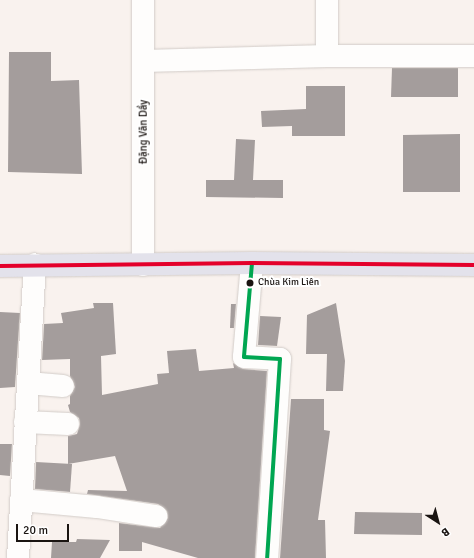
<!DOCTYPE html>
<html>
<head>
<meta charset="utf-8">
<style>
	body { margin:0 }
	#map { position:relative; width:474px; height:558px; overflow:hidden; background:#f9f2ee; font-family:Signika,sans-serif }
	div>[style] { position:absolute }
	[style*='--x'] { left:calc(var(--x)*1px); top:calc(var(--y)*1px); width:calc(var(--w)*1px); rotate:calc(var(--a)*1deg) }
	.building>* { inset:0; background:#a49d9c }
	.roads { filter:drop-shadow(0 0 1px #d2ccc8) drop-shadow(0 0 1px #d2ccc8) }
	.minor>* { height:22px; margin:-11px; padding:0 11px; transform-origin:11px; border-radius:11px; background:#fefdfc }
	.highway>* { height:22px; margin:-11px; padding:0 11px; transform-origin:11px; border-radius:11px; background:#e3e2eb }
	.bus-1>* { height:4px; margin:-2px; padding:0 2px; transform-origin:2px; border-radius:2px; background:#00a651 }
	.bus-2>* { height:4px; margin:-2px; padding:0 2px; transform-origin:2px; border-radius:2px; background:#e4002b }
	.dots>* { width:11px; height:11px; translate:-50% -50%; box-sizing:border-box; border:2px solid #fff; border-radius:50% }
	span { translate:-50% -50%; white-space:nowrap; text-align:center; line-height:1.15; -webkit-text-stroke:4px #fff; paint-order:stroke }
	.bus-label { font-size:10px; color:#1a1411 }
	.left { translate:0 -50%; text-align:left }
	.street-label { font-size:11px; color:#1a1411 }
	.north { position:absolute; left:418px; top:502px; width:40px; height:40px; -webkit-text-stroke:3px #fff; paint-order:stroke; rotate:144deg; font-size:11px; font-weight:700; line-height:16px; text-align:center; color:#1a1411 }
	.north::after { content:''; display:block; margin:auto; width:14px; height:18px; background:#1a1411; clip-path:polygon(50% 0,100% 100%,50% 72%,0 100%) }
	.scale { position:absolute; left:16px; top:524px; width:53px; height:18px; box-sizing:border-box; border:2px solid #1a1411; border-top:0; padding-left:5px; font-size:12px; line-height:14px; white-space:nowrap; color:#1a1411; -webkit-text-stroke:3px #fff; paint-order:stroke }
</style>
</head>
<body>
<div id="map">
	<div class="building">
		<div style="clip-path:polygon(9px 52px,51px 52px,51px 81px,79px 80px,82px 174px,8px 172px)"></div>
		<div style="clip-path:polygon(392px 68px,458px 68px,458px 97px,391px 97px)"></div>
		<div style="clip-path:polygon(306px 86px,345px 86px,345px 136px,292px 136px,292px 126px,262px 127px,261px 111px,306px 109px)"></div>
		<div style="clip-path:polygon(460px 134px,460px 192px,403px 192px,403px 135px)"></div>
		<div style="clip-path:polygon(236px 139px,255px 140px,253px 180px,283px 180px,283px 198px,206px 197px,206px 180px,234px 180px)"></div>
		<div style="clip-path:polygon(93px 303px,113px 303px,116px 354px,101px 356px,102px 395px,158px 384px,157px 374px,169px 373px,167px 351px,196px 349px,199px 371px,234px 368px,233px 363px,243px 369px,267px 371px,255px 558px,198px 558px,142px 542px,142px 551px,119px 551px,119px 523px,160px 528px,168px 518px,167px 511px,158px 504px,87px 494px,88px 490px,127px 491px,115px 456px,68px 464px,68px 436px,77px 434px,80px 424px,79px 418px,70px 412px,68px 405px,70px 404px,70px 396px,75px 387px,70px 376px,70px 359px,42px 360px,44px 324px,63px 323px,61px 313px,94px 308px)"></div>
		<div style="clip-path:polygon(336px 303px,345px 361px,343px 391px,326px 391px,327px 354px,306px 354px,307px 315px)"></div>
		<div style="clip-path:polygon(231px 304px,236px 304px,234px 328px,230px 328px)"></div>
		<div style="clip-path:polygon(0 312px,20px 313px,15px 387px,0 388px)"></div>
		<div style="clip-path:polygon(260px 316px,281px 317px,277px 346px,258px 345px)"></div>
		<div style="clip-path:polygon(291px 399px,324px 399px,324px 430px,330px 431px,318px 520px,325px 520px,326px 558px,280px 558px)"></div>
		<div style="clip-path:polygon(0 444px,12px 444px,10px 476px,0 475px)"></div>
		<div style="clip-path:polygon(36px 462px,72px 464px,70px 492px,35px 489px)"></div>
		<div style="clip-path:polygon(355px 512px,422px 513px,422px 535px,354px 534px)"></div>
		<div style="clip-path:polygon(77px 539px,110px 540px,100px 558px,51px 558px,52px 542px,76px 542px)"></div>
	</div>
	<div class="roads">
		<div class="minor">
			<div style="--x:143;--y:0;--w:265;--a:90"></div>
			<div style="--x:327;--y:56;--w:56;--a:-90"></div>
			<div style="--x:144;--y:61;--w:183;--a:-1.6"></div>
			<div style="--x:327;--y:56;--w:147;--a:0"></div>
			<div style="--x:252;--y:263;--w:94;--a:94.9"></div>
			<div style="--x:244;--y:357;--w:36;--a:3"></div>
			<div style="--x:280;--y:359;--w:199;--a:93.7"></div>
			<div style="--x:28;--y:383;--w:35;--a:5"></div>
			<div style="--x:25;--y:422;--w:43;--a:2.7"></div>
			<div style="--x:21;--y:500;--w:76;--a:5.3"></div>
			<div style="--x:97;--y:507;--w:60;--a:8.7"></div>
			<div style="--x:18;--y:558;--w:294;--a:-86.7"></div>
		</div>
		<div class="highway">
			<div style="--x:0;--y:266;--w:252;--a:-0.7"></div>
			<div style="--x:252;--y:263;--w:222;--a:0.5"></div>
		</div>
	</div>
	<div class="bus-1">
		<div style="--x:252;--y:263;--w:94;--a:94.9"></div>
		<div style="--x:244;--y:357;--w:36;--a:3"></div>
		<div style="--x:280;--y:359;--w:199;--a:93.7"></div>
	</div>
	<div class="bus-2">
		<div style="--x:0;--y:266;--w:252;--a:-0.7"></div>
		<div style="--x:252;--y:263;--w:222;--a:0.5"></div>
	</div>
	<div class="dots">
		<div style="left:250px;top:283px;background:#1a1411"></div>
	</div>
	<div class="bus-label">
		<span class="left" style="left:258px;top:283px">Chùa Kim Liên</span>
	</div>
	<div class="street-label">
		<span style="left:144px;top:132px;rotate:-90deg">Đặng Văn Dầy</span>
	</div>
	<div class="north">B</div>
	<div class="scale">20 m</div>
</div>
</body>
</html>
